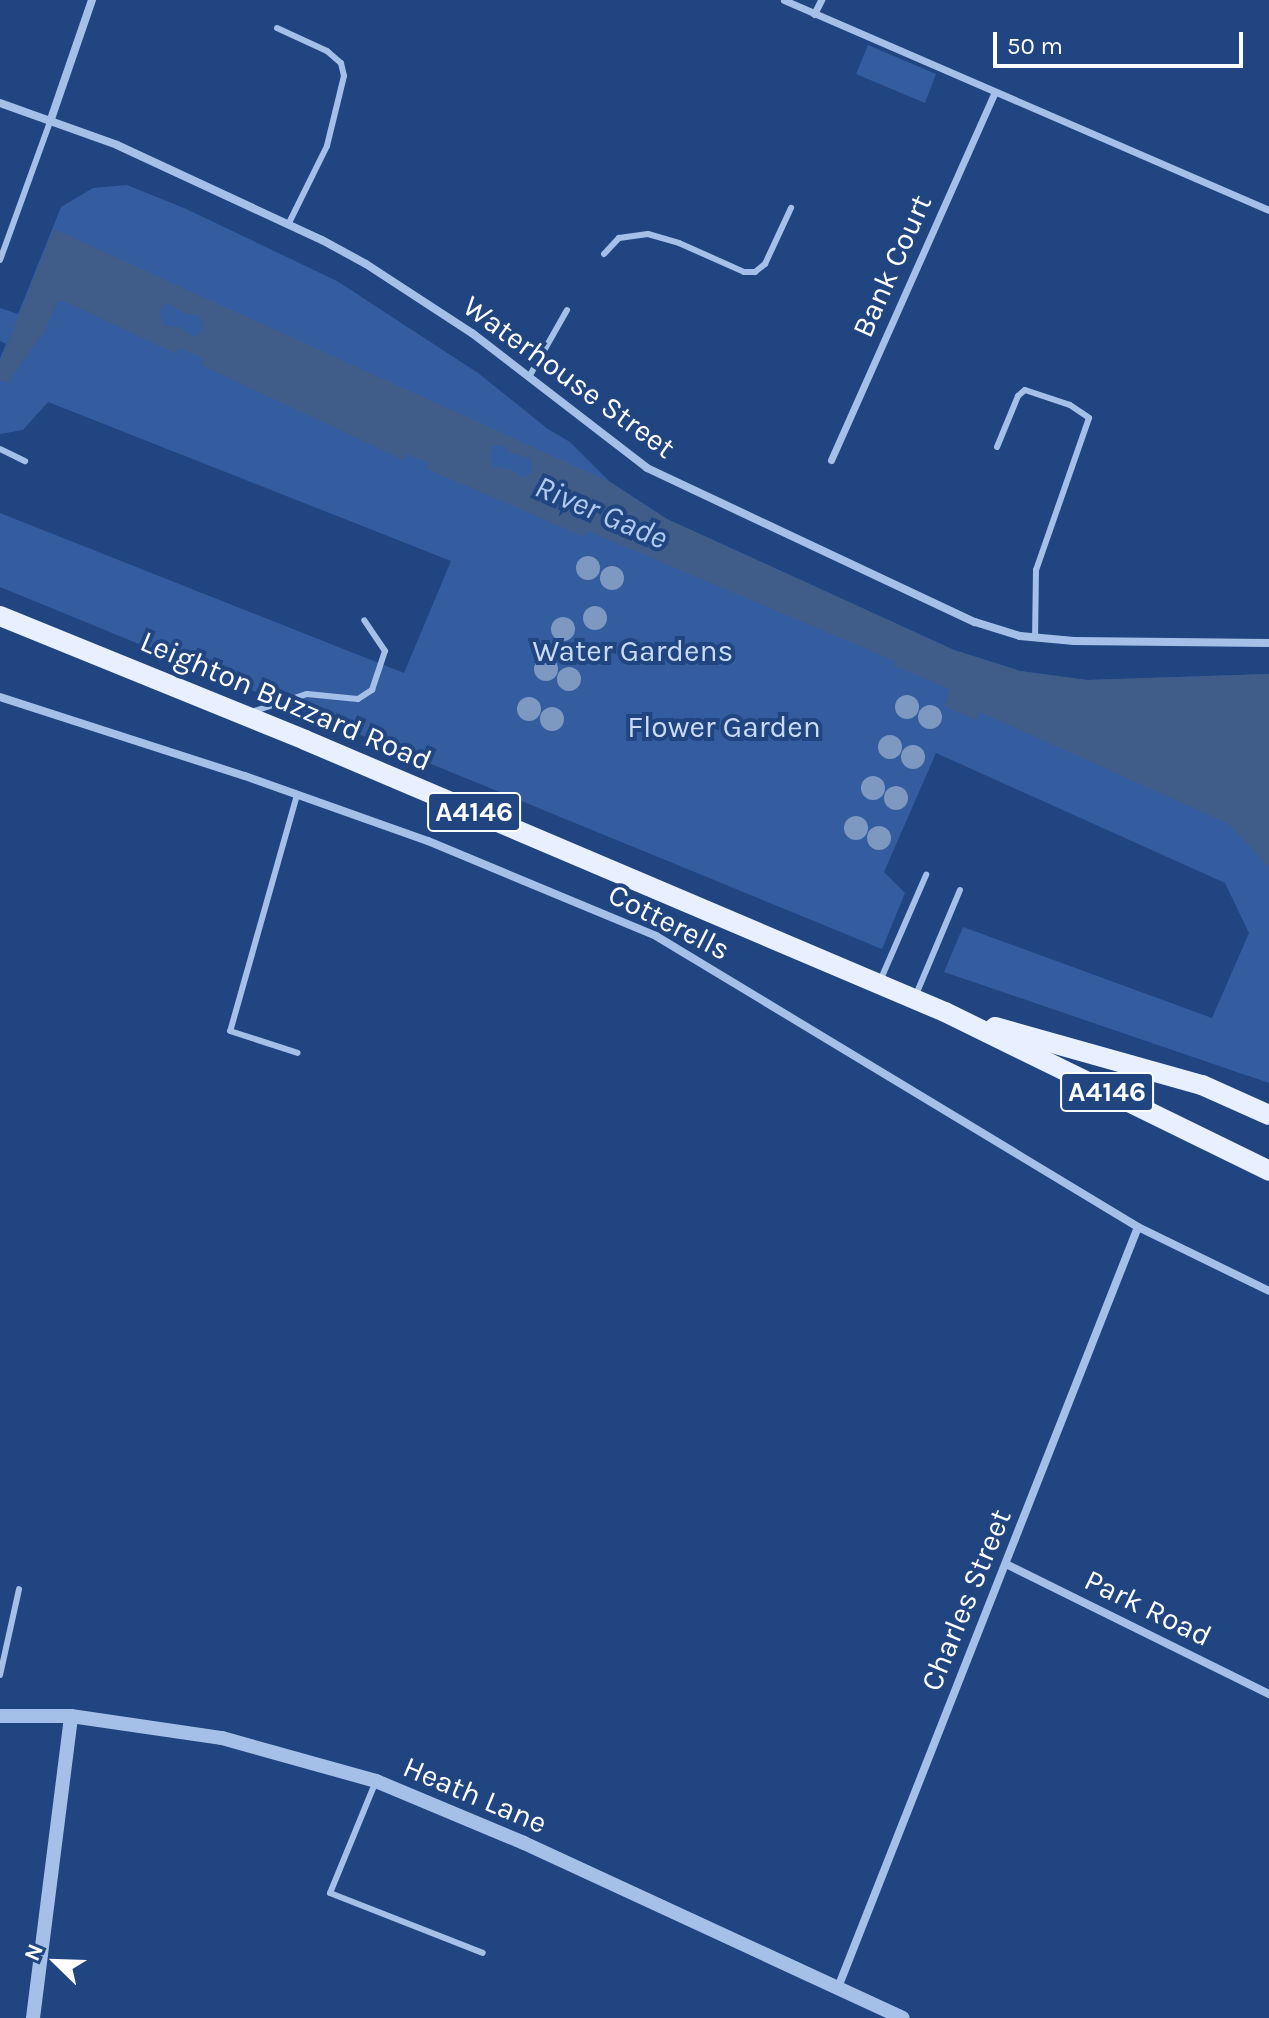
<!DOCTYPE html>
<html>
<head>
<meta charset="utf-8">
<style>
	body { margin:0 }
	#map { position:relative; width:1269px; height:2018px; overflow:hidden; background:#204580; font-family:Karla,sans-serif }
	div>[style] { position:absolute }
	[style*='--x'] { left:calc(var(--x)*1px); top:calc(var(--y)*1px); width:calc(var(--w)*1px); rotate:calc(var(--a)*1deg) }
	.green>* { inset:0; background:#345d9f }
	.water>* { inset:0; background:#405c88 }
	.service>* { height:6px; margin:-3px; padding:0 3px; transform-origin:3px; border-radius:3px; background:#a5c0e8 }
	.pedestrian>* { height:7px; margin:-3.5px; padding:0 3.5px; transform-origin:3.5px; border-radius:3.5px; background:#a5c0e8 }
	.minor>* { height:8px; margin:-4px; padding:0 4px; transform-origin:4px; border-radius:4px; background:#a5c0e8 }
	.tertiary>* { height:14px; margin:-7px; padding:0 7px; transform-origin:7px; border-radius:7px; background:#a5c0e8 }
	.primary>* { height:20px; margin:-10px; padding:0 10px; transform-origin:10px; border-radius:10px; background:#e8effe }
	.trees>* { width:24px; height:24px; margin:-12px; border-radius:50%; background:#7d98c1 }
	span { translate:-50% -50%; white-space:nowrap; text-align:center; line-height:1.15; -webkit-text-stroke:8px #204580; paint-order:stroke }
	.shield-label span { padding:2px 6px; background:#204580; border:2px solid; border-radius:6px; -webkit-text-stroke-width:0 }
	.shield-label { font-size:28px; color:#fff; font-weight:700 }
	.street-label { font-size:30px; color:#fff }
	.park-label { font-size:30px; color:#c9dbf6 }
	.water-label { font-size:32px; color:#b0caf0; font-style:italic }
	.north { position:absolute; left:16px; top:1922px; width:80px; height:80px; -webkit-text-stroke:6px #204580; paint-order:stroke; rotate:293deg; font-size:22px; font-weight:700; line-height:32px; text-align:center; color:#fff }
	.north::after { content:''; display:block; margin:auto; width:28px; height:36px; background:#fff; clip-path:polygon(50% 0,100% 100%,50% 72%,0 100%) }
	.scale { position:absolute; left:993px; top:32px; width:250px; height:36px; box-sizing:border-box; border:4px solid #fff; border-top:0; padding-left:10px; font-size:24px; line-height:28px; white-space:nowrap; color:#fff; -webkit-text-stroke:6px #204580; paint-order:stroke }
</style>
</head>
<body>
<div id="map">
	<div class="green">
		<div style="clip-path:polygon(868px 45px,936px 74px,925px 103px,856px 74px)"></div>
		<div style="clip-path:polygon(127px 185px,184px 208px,337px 281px,478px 373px,548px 429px,570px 442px,610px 482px,667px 519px,954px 650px,1020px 671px,1087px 680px,1269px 674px,1269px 1083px,944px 972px,963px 927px,1212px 1018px,1249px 933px,1225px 883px,936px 753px,884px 872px,905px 893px,882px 949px,0 587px,0 513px,404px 673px,451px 561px,48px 402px,23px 430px,0 434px,0 358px,6px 344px,0 341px,0 308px,18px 314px,61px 207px,93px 188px)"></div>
	</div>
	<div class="water">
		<div style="clip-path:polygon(evenodd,54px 229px,610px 482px,667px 519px,954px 650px,1020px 671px,1087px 680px,1269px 674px,1269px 867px,1229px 824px,980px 712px,976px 720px,944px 706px,950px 689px,894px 666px,895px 661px,588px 531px,585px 537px,427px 469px,429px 463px,407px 454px,404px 460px,201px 365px,203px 358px,180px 348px,177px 354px,64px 301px,57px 303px,46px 328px,8px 383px,0 380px,0 363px,54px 229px,167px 303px,184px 313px,200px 316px,203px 330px,194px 337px,179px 327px,163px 325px,160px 311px,167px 303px,54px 229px,501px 445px,510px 453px,530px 458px,533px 472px,523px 478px,509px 469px,493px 467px,489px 453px,493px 446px,501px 445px)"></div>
	</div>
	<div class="service">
		<div style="--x:277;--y:28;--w:55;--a:24.7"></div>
		<div style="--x:327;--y:51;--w:18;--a:41"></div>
		<div style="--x:341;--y:63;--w:13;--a:77"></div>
		<div style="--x:344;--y:76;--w:72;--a:103.7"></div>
		<div style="--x:327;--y:146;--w:88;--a:116.3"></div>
		<div style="--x:604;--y:254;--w:22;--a:-47"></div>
		<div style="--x:619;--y:238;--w:29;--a:-8"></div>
		<div style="--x:648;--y:234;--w:32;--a:16"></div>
		<div style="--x:679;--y:243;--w:71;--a:24"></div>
		<div style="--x:744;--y:272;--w:11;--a:0"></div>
		<div style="--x:755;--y:272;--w:13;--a:-39"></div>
		<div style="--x:765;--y:264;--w:62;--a:-65.1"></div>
		<div style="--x:0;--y:260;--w:147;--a:-70.1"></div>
		<div style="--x:529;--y:377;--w:77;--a:-60.4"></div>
		<div style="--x:997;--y:447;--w:55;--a:-67.6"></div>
		<div style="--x:1018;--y:396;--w:9;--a:-41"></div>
		<div style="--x:1025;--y:390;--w:47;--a:18.4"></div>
		<div style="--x:1070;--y:405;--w:23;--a:34"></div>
		<div style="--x:1089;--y:418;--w:161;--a:109.2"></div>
		<div style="--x:1036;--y:570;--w:68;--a:90.8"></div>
		<div style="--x:0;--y:449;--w:28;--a:26"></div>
		<div style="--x:251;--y:712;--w:59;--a:-17.8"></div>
		<div style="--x:307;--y:694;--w:51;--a:5.6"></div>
		<div style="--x:358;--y:699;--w:17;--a:-33"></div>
		<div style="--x:372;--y:690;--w:41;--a:-71.6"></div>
		<div style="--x:385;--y:651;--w:37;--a:-124"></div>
		<div style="--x:297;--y:795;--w:245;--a:105.8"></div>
		<div style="--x:230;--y:1031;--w:71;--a:17.9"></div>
		<div style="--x:880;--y:981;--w:116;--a:-66.5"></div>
		<div style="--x:915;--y:997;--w:116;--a:-67.2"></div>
		<div style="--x:0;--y:1675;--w:88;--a:-77.5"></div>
		<div style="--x:376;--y:1781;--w:121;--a:112.3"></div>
		<div style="--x:330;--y:1893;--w:164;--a:21.4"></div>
	</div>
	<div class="pedestrian">
		<div style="--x:784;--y:0;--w:529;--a:23.41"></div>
		<div style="--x:814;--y:14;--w:16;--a:-63"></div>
		<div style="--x:831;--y:460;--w:403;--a:-66"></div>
	</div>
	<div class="minor">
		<div style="--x:0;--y:103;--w:124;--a:19.7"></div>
		<div style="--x:117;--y:145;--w:226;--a:24.9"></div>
		<div style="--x:322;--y:240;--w:50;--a:28.6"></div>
		<div style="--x:366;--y:264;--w:126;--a:33.1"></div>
		<div style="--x:472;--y:333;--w:221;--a:37.6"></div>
		<div style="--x:647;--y:468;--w:362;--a:25.2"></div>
		<div style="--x:975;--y:622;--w:47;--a:17.3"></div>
		<div style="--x:1020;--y:636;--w:54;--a:5.3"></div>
		<div style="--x:1074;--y:641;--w:195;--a:0.6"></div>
		<div style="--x:50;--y:122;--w:129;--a:-71"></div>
		<div style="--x:0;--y:697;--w:257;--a:17.9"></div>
		<div style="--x:245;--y:776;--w:194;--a:19.6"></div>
		<div style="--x:428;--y:841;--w:247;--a:22.6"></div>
		<div style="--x:656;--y:936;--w:563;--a:31.12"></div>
		<div style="--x:1138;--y:1227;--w:146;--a:26"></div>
		<div style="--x:1006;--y:1564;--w:293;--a:26.3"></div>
		<div style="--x:837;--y:1990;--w:820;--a:-68.47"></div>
	</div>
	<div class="tertiary">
		<div style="--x:0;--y:1716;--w:71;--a:0"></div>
		<div style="--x:71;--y:1716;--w:153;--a:8.3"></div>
		<div style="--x:222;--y:1738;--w:160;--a:15.6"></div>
		<div style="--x:376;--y:1781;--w:160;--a:22.7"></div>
		<div style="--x:524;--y:1843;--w:417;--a:24.8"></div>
		<div style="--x:33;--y:2018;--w:304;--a:-82.8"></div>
	</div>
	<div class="primary">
		<div style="--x:0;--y:616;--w:329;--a:22.1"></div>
		<div style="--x:305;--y:740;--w:695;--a:23.03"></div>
		<div style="--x:945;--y:1012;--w:361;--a:26.1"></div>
		<div style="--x:995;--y:1027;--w:215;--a:15.7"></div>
		<div style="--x:1202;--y:1085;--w:73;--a:24.1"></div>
	</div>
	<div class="trees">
		<div style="left:588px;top:568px"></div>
		<div style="left:612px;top:578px"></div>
		<div style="left:595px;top:618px"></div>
		<div style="left:563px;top:629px"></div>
		<div style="left:546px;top:669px"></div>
		<div style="left:569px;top:679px"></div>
		<div style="left:907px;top:707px"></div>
		<div style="left:529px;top:709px"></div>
		<div style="left:930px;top:717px"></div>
		<div style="left:552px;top:719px"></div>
		<div style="left:890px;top:747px"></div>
		<div style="left:913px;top:757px"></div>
		<div style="left:873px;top:788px"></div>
		<div style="left:896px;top:798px"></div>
		<div style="left:856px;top:828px"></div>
		<div style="left:879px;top:838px"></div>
	</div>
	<div class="shield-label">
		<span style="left:474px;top:812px">A4146</span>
		<span style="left:1107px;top:1092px">A4146</span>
	</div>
	<div class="street-label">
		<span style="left:892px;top:266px;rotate:-66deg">Bank Court</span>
		<span style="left:569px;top:377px;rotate:36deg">Waterhouse Street</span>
		<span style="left:286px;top:701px;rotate:23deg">Leighton Buzzard Road</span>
		<span style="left:669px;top:922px;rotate:27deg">Cotterells</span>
		<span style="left:966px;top:1600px;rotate:-68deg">Charles Street</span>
		<span style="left:1148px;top:1608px;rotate:26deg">Park Road</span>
		<span style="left:475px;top:1795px;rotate:23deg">Heath Lane</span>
	</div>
	<div class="park-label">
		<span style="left:633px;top:651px">Water Gardens</span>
		<span style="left:724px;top:727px">Flower Garden</span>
	</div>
	<div class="water-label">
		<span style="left:601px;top:513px;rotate:23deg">River Gade</span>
	</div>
	<div class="north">N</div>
	<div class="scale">50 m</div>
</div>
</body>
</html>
